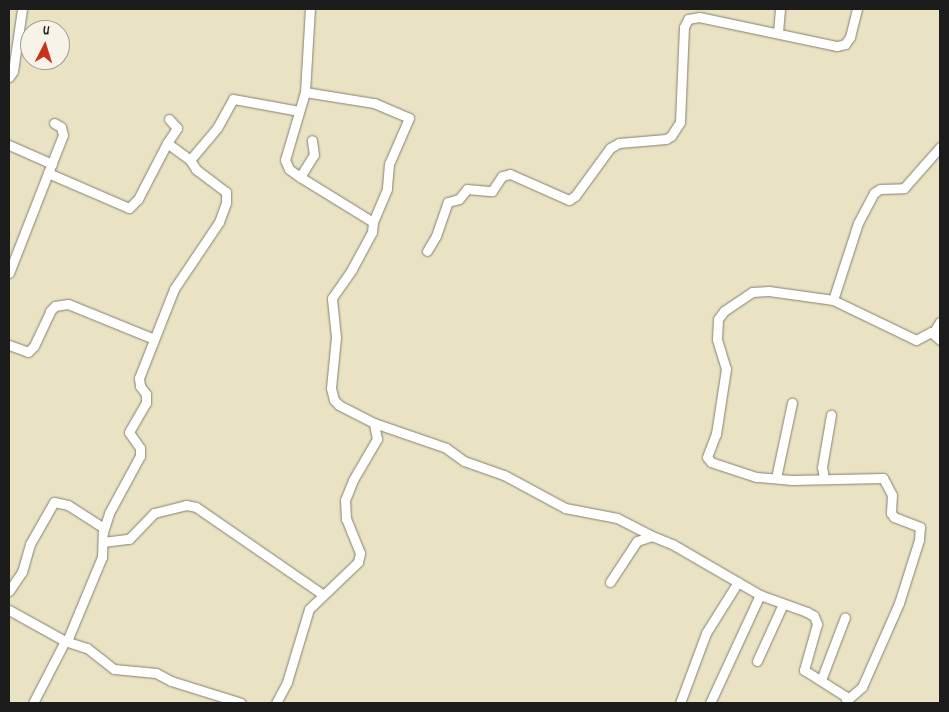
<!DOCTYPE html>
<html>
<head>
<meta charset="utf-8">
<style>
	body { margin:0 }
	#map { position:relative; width:949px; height:712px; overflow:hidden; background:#eae3c3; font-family:Dekko,sans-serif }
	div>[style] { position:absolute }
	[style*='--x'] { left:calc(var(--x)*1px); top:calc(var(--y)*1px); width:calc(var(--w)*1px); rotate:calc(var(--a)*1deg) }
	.roads { filter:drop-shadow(0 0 1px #838070) drop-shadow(0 0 1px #838070) }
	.minor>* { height:9px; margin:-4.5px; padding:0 4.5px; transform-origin:4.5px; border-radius:4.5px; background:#fff }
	span { translate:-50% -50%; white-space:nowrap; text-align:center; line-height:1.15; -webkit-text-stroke:4px #f7f3e8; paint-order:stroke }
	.frame { position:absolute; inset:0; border:10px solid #1c1c1c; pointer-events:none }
	.north { position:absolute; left:20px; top:20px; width:50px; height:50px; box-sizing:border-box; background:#f7f3e8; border:1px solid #9f9d96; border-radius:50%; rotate:5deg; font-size:14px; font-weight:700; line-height:20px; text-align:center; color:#1c1c1c }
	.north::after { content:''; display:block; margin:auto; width:18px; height:22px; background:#c8321e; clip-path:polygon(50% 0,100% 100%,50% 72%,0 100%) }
</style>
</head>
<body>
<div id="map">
	<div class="roads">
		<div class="minor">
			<div style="--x:778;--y:32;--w:23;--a:-85"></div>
			<div style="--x:9;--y:77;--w:7;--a:-56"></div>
			<div style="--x:13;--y:71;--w:63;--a:-81.7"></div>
			<div style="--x:305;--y:92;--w:70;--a:9.1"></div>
			<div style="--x:374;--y:103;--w:38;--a:23"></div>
			<div style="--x:409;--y:118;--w:50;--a:113.5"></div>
			<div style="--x:389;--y:164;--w:25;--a:95"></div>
			<div style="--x:387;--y:189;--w:36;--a:113"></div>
			<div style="--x:167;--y:143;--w:18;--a:-56"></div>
			<div style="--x:177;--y:128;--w:12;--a:-132"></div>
			<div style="--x:9;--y:145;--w:47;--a:23.8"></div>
			<div style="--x:48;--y:173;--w:41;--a:-68.5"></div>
			<div style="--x:63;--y:135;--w:8;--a:-104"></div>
			<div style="--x:61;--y:127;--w:8;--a:-150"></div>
			<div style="--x:300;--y:177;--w:26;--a:-58"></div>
			<div style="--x:314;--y:155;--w:15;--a:-98"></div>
			<div style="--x:427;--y:251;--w:17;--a:-59"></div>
			<div style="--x:436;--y:236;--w:36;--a:-71"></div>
			<div style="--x:448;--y:202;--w:11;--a:-15"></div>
			<div style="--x:459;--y:199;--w:13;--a:-51"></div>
			<div style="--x:467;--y:189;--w:25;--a:5"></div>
			<div style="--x:492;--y:191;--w:18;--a:-56"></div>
			<div style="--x:502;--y:176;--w:8;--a:-14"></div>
			<div style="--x:510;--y:174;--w:64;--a:23.8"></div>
			<div style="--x:569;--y:200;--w:7;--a:-34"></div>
			<div style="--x:575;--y:196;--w:59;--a:-53.9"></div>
			<div style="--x:610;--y:148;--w:10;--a:-29"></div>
			<div style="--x:619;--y:143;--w:47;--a:-4.9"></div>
			<div style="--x:666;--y:139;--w:6;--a:-31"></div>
			<div style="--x:671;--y:136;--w:17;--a:-57"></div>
			<div style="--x:680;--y:122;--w:95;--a:-87.6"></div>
			<div style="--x:684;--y:27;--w:9;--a:-63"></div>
			<div style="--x:688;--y:19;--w:11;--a:-10"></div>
			<div style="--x:699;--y:17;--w:141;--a:11.9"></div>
			<div style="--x:837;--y:46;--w:8;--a:-14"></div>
			<div style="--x:845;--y:44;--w:9;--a:-54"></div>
			<div style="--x:850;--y:37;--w:29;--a:-76"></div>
			<div style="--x:9;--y:273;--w:107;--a:-68.7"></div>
			<div style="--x:48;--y:173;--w:88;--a:23.4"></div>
			<div style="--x:129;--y:208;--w:13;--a:-45"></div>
			<div style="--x:138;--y:199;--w:63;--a:-62.6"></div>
			<div style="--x:167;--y:143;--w:29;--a:36"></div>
			<div style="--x:833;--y:300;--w:81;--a:-72"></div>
			<div style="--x:858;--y:223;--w:34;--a:-62"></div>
			<div style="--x:874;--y:193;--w:7;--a:-34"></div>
			<div style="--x:880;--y:189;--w:24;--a:-2"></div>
			<div style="--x:904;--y:188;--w:55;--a:-48.7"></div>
			<div style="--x:933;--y:333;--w:13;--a:-58"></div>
			<div style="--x:9;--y:345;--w:20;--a:20"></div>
			<div style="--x:28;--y:352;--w:8;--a:-45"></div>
			<div style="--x:34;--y:346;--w:38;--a:-65"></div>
			<div style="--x:50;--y:311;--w:7;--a:-45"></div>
			<div style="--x:55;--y:306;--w:13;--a:-9"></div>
			<div style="--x:68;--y:304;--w:93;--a:22.1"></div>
			<div style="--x:374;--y:423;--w:76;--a:19.1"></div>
			<div style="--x:446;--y:448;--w:22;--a:36"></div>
			<div style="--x:464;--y:461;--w:42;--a:19.3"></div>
			<div style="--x:504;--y:475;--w:69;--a:28.4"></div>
			<div style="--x:565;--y:508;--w:53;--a:10.9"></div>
			<div style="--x:617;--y:518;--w:39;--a:27"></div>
			<div style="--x:776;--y:478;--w:77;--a:-78"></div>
			<div style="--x:824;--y:478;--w:11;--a:-100"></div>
			<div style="--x:822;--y:467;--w:53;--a:-80.2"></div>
			<div style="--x:103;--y:542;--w:26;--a:-7"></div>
			<div style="--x:129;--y:539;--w:36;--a:-46"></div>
			<div style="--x:154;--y:513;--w:33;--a:-14"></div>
			<div style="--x:186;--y:505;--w:10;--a:11"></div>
			<div style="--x:196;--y:507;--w:153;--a:34.6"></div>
			<div style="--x:610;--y:582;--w:49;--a:-56.6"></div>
			<div style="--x:637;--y:541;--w:16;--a:-18"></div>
			<div style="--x:652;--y:536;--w:22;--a:22"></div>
			<div style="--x:672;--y:544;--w:102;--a:30.1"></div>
			<div style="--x:760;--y:595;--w:50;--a:19.9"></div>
			<div style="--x:807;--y:612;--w:8;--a:30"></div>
			<div style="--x:814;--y:616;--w:9;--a:69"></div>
			<div style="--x:817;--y:624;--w:48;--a:105.8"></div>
			<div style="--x:804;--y:670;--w:49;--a:32.4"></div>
			<div style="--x:845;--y:696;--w:7;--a:74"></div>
			<div style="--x:9;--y:591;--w:23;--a:-56"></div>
			<div style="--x:22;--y:572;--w:29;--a:-74"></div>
			<div style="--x:30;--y:544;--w:48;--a:-60.3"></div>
			<div style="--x:54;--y:502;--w:14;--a:12"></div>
			<div style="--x:68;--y:505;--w:43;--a:32.6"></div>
			<div style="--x:9;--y:610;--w:64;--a:29"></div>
			<div style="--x:65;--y:641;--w:23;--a:18"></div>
			<div style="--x:87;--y:648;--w:34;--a:38"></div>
			<div style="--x:114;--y:669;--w:42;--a:5.4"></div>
			<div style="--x:156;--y:673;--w:17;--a:28"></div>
			<div style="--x:171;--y:681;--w:73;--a:17.4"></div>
			<div style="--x:67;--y:641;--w:91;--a:-67.4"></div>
			<div style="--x:102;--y:557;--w:25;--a:-88"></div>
			<div style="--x:103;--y:532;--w:20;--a:-72"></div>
			<div style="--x:109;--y:513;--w:65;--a:-61.5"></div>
			<div style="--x:140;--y:456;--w:8;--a:-90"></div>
			<div style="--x:140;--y:448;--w:19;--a:-125"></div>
			<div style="--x:129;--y:432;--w:34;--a:-60"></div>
			<div style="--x:146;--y:403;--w:9;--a:-90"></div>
			<div style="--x:146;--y:394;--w:10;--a:-127"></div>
			<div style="--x:140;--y:386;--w:8;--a:-97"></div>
			<div style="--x:139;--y:378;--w:96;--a:-68.5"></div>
			<div style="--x:174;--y:289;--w:81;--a:-56.1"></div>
			<div style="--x:219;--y:222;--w:20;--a:-70"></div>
			<div style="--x:226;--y:203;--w:11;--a:-90"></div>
			<div style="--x:226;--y:192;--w:38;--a:-143"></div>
			<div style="--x:196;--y:169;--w:11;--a:-124"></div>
			<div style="--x:190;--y:160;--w:42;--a:-49.8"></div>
			<div style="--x:217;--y:128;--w:33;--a:-61"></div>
			<div style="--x:233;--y:99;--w:67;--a:10.3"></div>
			<div style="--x:757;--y:661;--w:63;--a:-65.5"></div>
			<div style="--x:821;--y:680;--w:67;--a:-69.1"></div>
			<div style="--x:847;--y:700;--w:20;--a:-41"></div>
			<div style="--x:862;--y:687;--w:92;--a:-66.2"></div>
			<div style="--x:899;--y:603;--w:66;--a:-72.4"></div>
			<div style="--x:919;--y:540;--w:13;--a:-86"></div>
			<div style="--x:920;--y:527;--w:28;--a:-159"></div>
			<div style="--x:894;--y:517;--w:5;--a:-127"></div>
			<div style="--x:891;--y:513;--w:18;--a:-87"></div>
			<div style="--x:892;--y:495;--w:19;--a:-118"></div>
			<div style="--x:883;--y:478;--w:91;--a:178.7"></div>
			<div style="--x:792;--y:480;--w:36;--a:-175"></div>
			<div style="--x:756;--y:477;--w:47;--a:-161.6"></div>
			<div style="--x:711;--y:462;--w:6;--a:-129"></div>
			<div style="--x:707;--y:457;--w:25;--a:-69"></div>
			<div style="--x:716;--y:434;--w:66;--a:-81.3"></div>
			<div style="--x:726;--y:369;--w:31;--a:-107"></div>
			<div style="--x:717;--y:339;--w:20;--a:-87"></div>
			<div style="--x:718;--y:319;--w:10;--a:-53"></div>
			<div style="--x:724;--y:311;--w:34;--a:-34"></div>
			<div style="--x:752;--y:292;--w:17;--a:-3"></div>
			<div style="--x:769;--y:291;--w:65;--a:8"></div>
			<div style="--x:833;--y:300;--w:92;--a:25.7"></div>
			<div style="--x:916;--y:340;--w:17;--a:-28"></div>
			<div style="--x:931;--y:332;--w:12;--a:42"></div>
			<div style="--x:33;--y:703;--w:70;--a:-62.7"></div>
			<div style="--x:276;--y:703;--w:24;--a:-62"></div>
			<div style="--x:287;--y:682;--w:76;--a:-73.2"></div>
			<div style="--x:309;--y:609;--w:68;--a:-43.8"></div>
			<div style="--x:358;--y:562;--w:9;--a:-77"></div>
			<div style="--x:360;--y:553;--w:37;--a:-112"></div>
			<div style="--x:346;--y:519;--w:19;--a:-93"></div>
			<div style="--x:345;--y:500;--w:22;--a:-68"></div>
			<div style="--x:353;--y:480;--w:48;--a:-59.7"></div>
			<div style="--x:377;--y:439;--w:16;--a:-101"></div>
			<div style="--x:374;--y:423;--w:39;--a:-153"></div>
			<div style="--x:339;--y:405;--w:7;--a:-135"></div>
			<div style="--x:334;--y:400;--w:12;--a:-104"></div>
			<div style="--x:331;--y:388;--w:51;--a:-84.4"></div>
			<div style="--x:336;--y:337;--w:39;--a:-96"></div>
			<div style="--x:332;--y:298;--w:35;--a:-55"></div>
			<div style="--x:352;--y:269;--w:42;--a:-61.6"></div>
			<div style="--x:372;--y:232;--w:10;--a:-84"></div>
			<div style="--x:373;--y:222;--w:86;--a:-148.3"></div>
			<div style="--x:300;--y:177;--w:14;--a:-144"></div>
			<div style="--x:289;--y:169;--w:10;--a:-114"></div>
			<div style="--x:285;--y:160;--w:71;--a:-73.6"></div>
			<div style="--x:305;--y:92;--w:83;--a:-86.6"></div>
			<div style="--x:680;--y:703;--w:75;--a:-69.6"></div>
			<div style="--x:706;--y:633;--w:60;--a:-57.9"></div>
			<div style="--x:710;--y:703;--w:119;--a:-65.2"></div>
		</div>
	</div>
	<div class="frame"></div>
	<div class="north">U</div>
</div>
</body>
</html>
